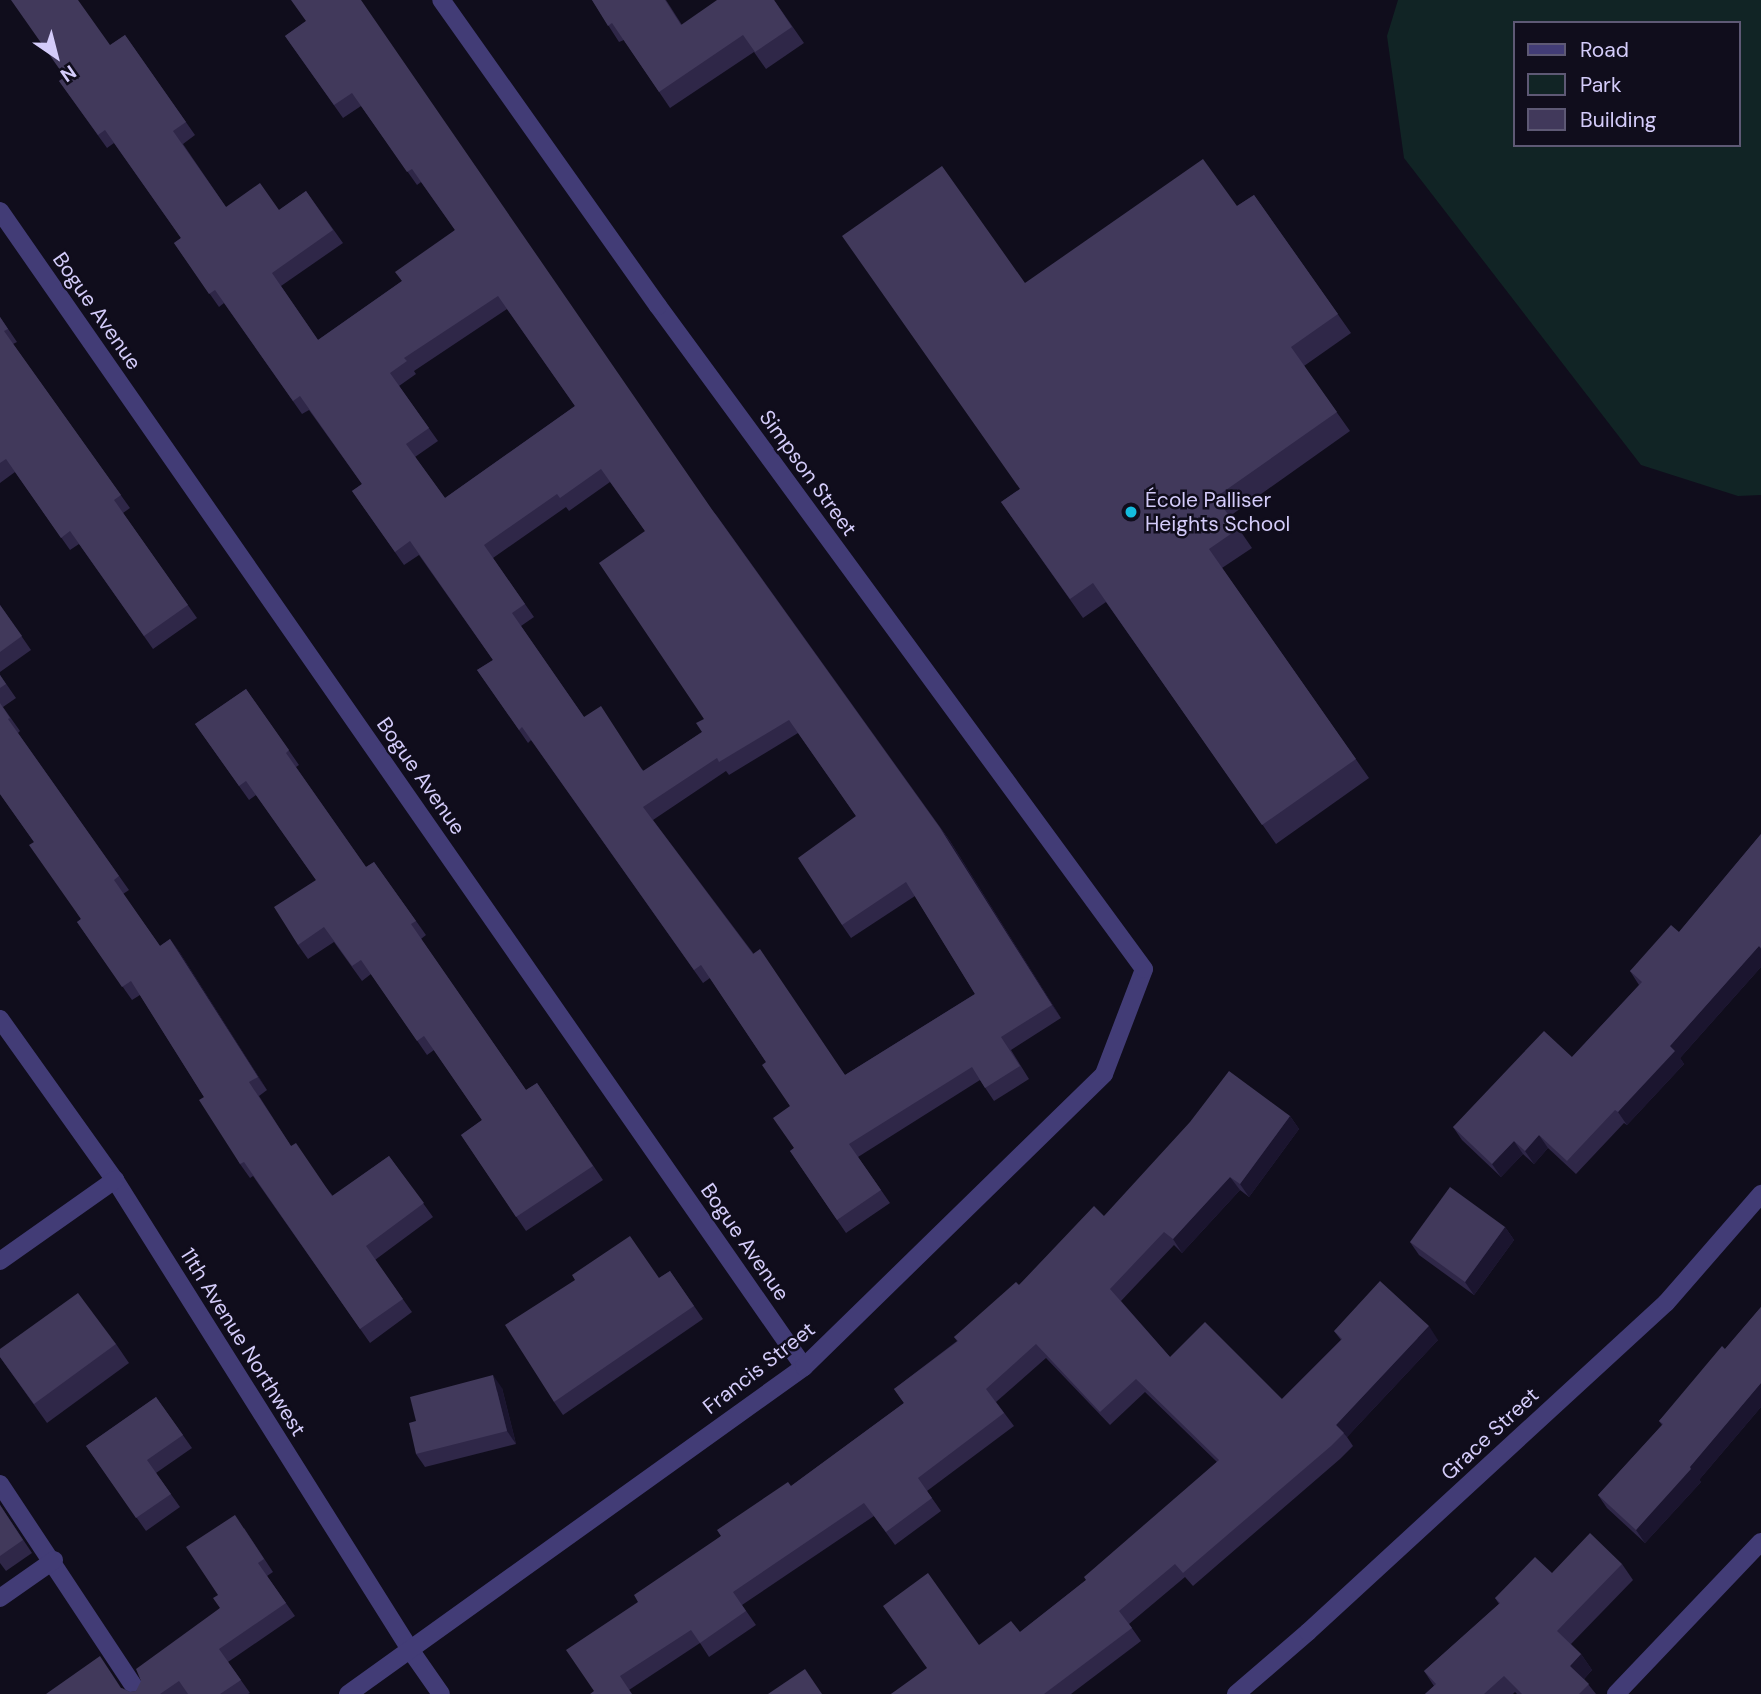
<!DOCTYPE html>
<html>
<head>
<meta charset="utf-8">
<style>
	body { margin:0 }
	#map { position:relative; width:1761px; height:1694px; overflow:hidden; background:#100d1c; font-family:"DM Sans",sans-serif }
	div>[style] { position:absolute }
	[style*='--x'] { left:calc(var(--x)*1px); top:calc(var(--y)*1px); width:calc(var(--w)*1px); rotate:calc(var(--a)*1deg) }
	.green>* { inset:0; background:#112425 }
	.service>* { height:18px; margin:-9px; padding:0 9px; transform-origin:9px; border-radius:9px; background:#423c76 }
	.minor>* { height:18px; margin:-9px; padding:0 9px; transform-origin:9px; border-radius:9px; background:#423c76 }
	.tertiary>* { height:18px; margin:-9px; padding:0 9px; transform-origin:9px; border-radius:9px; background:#423c76 }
	.wall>* { inset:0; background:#2f2748 }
	.shaded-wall>* { inset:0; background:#1b152f }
	.building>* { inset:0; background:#41395b }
	.dots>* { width:19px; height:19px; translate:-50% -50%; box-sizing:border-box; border:4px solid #100d1c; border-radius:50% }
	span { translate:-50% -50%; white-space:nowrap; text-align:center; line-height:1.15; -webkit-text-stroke:5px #100d1c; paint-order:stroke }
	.street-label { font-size:21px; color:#d4ccfa }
	.poi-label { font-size:21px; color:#d4ccfa }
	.left { translate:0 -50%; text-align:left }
	.legend { position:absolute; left:1513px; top:21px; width:228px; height:126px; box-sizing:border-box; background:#100d1c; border:2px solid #5e5975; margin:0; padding:9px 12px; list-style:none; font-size:21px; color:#d4ccfa }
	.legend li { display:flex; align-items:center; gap:14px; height:35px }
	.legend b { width:35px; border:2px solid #5e5975 }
	.north { position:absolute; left:21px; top:21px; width:70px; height:70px; -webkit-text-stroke:5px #100d1c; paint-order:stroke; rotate:145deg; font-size:19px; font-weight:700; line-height:28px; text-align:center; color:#d4ccfa }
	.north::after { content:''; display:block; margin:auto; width:24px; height:32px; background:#d4ccfa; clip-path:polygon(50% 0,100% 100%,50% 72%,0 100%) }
</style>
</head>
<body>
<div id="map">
	<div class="green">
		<div style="clip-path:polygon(evenodd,1398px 0,1761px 0,1761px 495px,1738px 496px,1641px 465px,1404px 158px,1387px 36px,1398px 0,1514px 23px,1738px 23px,1738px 145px,1514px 145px,1514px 23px)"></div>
	</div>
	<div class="service">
		<div style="--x:0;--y:1484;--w:252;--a:56.5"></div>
		<div style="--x:0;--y:1598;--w:66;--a:-35.1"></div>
		<div style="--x:1616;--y:1694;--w:210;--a:-46.4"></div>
	</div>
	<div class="minor">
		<div style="--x:0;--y:211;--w:1408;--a:55.18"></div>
		<div style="--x:0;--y:1019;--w:198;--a:54.5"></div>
		<div style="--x:115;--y:1180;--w:556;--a:57.85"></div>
		<div style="--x:411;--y:1651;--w:52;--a:55.1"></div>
		<div style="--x:0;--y:1261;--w:141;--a:-35.2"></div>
		<div style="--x:348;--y:1694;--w:561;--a:-35.64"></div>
		<div style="--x:804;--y:1367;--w:419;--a:-44.3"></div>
		<div style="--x:1104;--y:1074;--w:112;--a:-69.1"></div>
		<div style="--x:1144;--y:969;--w:822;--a:-126.24"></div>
		<div style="--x:658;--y:306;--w:375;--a:-125.3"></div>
	</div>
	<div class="tertiary">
		<div style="--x:1236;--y:1694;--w:95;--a:-40.7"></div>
		<div style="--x:1308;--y:1632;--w:486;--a:-42.6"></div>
		<div style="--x:1666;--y:1303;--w:145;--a:-48.9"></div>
	</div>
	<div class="wall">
		<div style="clip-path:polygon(592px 0,666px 0,682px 25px,774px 0,804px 43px,766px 69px,754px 52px,670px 108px,624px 40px,619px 42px)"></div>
		<div style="clip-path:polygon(evenodd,306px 21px,717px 516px,950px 841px,1061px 1018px,1011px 1050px,1029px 1079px,994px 1101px,980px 1080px,858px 1157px,890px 1203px,846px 1233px,790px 1151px,794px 1148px,790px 1106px,766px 1062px,710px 978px,703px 983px,531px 740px,528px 743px,477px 670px,493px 660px,419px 555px,404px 565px,352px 491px,362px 484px,309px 410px,302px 414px,224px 303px,219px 307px,174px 243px,181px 238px,114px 143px,107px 148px,59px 81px,125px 35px,195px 135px,183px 144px,226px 207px,279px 210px,306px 191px,343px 243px,281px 286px,318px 340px,402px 281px,455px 230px,421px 182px,417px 185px,361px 106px,343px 118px,285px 36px,306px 21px,507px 309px,575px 406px,445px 498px,415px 457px,438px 441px,399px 386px,416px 374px,414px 371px,507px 309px,306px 21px,610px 482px,645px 531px,704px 719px,702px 732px,644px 771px,584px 717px,521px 626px,534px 617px,493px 558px,566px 507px,569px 511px,610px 482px,306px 21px,798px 733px,856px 816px,842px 925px,851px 938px,915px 896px,975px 994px,845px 1075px,653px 820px,726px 771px,729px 775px,798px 733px)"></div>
		<div style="clip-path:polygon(1254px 195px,1351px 333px,1304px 366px,1350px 431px,1230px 516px,1252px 548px,1222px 568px,1369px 778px,1276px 844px,1106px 602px,1083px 618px,1001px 502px,1020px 489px,1025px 283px,1237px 206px)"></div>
		<div style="clip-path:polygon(0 317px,17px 342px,13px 344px,130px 508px,123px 513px,197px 618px,153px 649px,79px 544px,70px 550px,15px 472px,0 483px)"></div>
		<div style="clip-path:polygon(0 605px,31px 650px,0 672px)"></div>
		<div style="clip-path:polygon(0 675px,16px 698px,3px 707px,20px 731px,18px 733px,129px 890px,123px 894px,160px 946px,170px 939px,180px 953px,267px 1090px,259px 1096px,291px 1146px,333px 1196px,389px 1156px,433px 1217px,375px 1260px,412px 1312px,370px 1343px,253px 1176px,250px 1178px,240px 1164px,204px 1097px,140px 995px,132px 1000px,77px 922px,81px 919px,34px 842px,0 794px)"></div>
		<div style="clip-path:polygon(246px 689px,299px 765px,296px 767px,366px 867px,374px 862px,426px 935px,421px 939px,526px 1090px,537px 1083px,603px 1180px,526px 1231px,461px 1135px,482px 1120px,434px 1050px,427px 1055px,371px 974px,362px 981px,334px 942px,308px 959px,298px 945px,316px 880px,256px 795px,249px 800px,195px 724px)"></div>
		<div style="clip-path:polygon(1761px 834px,1761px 967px,1680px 1058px,1684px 1064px,1627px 1125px,1624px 1123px,1576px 1174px,1548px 1148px,1534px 1164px,1523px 1154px,1501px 1177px,1462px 1140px,1453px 1127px,1572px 1057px,1639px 985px,1630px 971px,1679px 932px)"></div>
		<div style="clip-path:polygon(1290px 1116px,1299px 1129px,1249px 1197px,1240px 1190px,1182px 1253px,1174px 1245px,1121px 1301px,1170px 1357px,1282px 1399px,1341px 1340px,1334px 1331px,1438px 1340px,1347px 1437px,1353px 1446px,1340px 1459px,1193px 1586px,1185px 1577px,1129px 1624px,1141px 1641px,1071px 1694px,891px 1694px,979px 1645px,1020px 1632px,1086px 1580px,1217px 1462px,1145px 1392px,1110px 1425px,1046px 1358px,996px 1402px,1014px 1426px,927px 1491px,941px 1511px,895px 1545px,874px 1516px,742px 1605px,756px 1625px,709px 1657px,700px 1643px,629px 1690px,594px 1691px,638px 1602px,721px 1536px,791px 1486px,904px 1403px,894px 1389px,957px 1341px,954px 1337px,1019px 1285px,1104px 1216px)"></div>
		<div style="clip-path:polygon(1505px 1227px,1514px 1240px,1474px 1295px,1419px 1255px,1410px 1242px)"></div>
		<div style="clip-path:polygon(670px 1271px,703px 1319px,563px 1415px,554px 1402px,659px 1278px)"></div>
		<div style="clip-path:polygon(1761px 1307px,1761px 1407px,1699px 1480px,1701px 1482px,1645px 1543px,1607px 1508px,1598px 1495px,1662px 1425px,1659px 1421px,1725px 1349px)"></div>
		<div style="clip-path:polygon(116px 1344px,129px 1363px,47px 1423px,0 1357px)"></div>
		<div style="clip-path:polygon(502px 1388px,516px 1444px,425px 1467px,416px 1454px)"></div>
		<div style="clip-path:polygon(156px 1397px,192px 1448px,156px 1473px,180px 1507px,146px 1531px,86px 1446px)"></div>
		<div style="clip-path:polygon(0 1505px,32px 1553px,6px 1571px,0 1563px)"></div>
		<div style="clip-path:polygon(244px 1528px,273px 1572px,267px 1576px,295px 1616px,228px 1662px,250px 1693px,248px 1694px,46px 1694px,122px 1688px,130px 1692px,136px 1691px,220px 1608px,218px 1595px)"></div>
		<div style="clip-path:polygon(1622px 1564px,1633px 1580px,1571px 1644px,1581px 1654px,1592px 1670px,1584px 1679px,1596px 1694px,1517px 1694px,1515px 1692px,1513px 1694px,1425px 1694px,1434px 1686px,1424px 1671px,1499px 1604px,1495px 1598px,1552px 1573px)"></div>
	</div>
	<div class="shaded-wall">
		<div style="clip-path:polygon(940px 828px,950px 841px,1061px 1018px,1052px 1005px)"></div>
		<div style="clip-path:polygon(170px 939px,180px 953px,267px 1090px,258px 1077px)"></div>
		<div style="clip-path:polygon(1759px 946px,1761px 949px,1761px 967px,1680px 1058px,1684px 1064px,1627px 1125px,1618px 1112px,1670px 1046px)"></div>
		<div style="clip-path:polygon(1290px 1116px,1299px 1129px,1249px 1197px,1240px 1184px)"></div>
		<div style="clip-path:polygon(1539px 1135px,1548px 1148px,1534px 1164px,1525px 1151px)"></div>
		<div style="clip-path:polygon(1514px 1141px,1523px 1154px,1501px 1177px,1492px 1164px)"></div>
		<div style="clip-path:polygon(1230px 1177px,1240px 1190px,1182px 1253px,1173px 1239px)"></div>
		<div style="clip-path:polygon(1505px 1227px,1514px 1240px,1474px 1295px,1465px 1282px)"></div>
		<div style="clip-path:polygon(1429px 1326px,1438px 1340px,1347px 1437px,1336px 1425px)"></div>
		<div style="clip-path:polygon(493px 1375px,502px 1388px,516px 1444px,507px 1431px)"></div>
		<div style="clip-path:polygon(1761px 1383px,1761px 1407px,1699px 1480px,1701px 1482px,1645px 1543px,1636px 1530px)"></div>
		<div style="clip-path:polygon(1581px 1654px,1592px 1670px,1581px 1682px,1570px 1666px)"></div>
	</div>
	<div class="building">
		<div style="clip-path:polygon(evenodd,11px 0,78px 0,110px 45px,125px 35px,186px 122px,173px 131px,226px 207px,260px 183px,279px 210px,306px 191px,333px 230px,272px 273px,318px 340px,402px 281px,395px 272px,455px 230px,412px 169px,407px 172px,352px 93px,334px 105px,285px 36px,306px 21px,291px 0,361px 0,713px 511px,940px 828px,1052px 1005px,1001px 1037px,1020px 1066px,985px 1088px,972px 1067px,849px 1144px,881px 1190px,837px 1220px,790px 1151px,794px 1148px,773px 1118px,790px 1106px,762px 1065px,766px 1062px,701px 965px,694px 970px,522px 727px,519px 730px,477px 670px,493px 660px,410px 541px,395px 552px,352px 491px,362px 484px,300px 396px,293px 401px,215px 290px,209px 294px,174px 243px,181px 238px,105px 130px,98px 135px,59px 81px,65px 77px,11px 0,498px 296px,575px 406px,445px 498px,406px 444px,429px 428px,390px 373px,407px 361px,404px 358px,498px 296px,11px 0,601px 469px,645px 531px,599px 563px,704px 719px,696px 723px,702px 732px,643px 771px,601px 706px,584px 717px,512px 613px,525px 604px,484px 545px,557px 494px,560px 498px,601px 469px,11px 0,789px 720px,856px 816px,798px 858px,842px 925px,906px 882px,975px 994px,845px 1075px,760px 949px,753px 954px,643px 807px,717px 758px,719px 762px,789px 720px)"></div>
		<div style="clip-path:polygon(592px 0,665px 0,681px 25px,717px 0,774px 0,792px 27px,755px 52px,743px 35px,659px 92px,612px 23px,608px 26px)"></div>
		<div style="clip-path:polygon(1203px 159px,1237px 206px,1254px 195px,1338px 314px,1291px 347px,1337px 412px,1216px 497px,1238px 529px,1209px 549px,1356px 759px,1262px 825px,1093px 583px,1070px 599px,1001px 502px,1020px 489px,842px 236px,942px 166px,1025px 283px)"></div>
		<div style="clip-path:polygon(0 317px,8px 329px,4px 331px,121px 495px,114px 500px,188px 605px,144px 636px,70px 531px,61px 538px,6px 459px,0 463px)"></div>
		<div style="clip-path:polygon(0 605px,22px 636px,0 652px)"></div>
		<div style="clip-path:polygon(0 675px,6px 684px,0 688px)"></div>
		<div style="clip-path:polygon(246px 689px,289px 750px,286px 753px,366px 867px,374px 862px,416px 921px,411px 924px,526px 1090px,537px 1083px,593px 1166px,516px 1217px,461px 1135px,482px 1120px,424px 1036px,417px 1041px,361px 960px,352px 966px,324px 927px,298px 945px,274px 907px,316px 880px,246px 781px,239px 786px,195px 724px)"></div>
		<div style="clip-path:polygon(0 703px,10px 718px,8px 719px,119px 876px,114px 880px,160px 946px,170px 939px,258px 1077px,249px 1082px,291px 1146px,296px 1143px,332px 1196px,389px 1156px,424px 1203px,366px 1246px,403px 1299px,360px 1329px,244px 1162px,240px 1164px,199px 1100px,204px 1097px,131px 981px,122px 987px,77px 922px,81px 919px,29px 845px,34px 842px,0 794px)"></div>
		<div style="clip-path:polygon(1761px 834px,1761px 948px,1759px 946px,1670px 1046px,1675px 1051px,1618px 1112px,1615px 1110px,1567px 1161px,1539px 1135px,1525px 1151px,1514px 1141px,1492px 1164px,1453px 1127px,1544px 1031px,1572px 1057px,1642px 982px,1630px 971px,1671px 925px,1679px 932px)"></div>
		<div style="clip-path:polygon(1229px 1071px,1290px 1116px,1240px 1184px,1230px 1177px,1173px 1239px,1164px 1232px,1110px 1289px,1170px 1357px,1205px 1322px,1282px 1399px,1342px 1339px,1334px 1331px,1380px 1281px,1429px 1326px,1336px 1425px,1344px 1433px,1331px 1446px,1183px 1573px,1175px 1564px,1119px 1611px,1132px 1628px,1044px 1694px,891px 1694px,927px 1668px,883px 1606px,928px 1573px,979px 1645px,1011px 1621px,1020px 1632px,1086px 1580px,1084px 1577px,1219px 1460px,1136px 1379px,1100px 1412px,1036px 1344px,986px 1389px,1004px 1413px,918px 1478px,932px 1498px,886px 1532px,864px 1503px,733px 1592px,746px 1611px,700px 1643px,691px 1630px,620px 1676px,632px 1694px,590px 1694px,594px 1691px,566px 1650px,638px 1602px,634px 1595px,721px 1536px,717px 1530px,788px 1482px,791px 1486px,904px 1403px,894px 1389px,958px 1341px,954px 1337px,1016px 1282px,1019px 1285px,1094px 1206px,1104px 1216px,1190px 1122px)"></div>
		<div style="clip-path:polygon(1450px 1187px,1505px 1227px,1465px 1282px,1410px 1242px)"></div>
		<div style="clip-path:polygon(630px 1236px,659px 1278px,670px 1271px,694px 1306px,554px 1402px,505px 1325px,575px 1280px,572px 1275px)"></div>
		<div style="clip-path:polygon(78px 1293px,116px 1344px,34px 1404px,0 1357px,0 1349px)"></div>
		<div style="clip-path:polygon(1761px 1307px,1761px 1383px,1690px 1467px,1691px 1469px,1636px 1530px,1598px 1495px,1663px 1424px,1659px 1421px,1722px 1346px,1725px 1349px)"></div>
		<div style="clip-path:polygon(493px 1375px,507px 1431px,416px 1454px,409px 1423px,416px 1421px,410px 1397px)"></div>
		<div style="clip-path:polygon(156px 1397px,183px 1435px,147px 1460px,171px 1494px,136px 1518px,86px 1446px)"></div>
		<div style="clip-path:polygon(0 1505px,23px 1540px,0 1556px)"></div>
		<div style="clip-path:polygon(235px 1515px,264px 1559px,258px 1563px,286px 1603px,219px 1649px,241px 1680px,220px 1694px,188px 1694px,179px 1681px,160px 1694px,46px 1694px,100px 1656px,121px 1688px,130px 1692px,136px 1691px,141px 1681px,136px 1669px,220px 1608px,213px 1598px,218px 1595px,186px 1547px)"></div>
		<div style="clip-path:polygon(1590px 1533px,1622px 1564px,1557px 1631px,1581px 1654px,1570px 1666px,1589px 1684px,1579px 1694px,1522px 1694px,1504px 1676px,1484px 1694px,1425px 1694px,1436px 1684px,1424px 1671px,1500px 1603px,1495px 1598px,1535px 1557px,1552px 1573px)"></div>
		<div style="clip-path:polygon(805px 1669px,822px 1694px,768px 1694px)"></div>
	</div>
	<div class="dots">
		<div style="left:1131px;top:512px;background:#14bcde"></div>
	</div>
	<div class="street-label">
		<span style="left:97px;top:311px;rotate:55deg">Bogue Avenue</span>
		<span style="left:808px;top:473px;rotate:54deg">Simpson Street</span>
		<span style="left:421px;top:776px;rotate:55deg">Bogue Avenue</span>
		<span style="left:745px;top:1242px;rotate:55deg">Bogue Avenue</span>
		<span style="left:243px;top:1342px;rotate:58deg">11th Avenue Northwest</span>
		<span style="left:759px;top:1368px;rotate:-38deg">Francis Street</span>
		<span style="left:1490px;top:1434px;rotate:-43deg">Grace Street</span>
	</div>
	<div class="poi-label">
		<span class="left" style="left:1145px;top:512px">École Palliser<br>Heights School</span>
	</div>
	<ul class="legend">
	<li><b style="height:9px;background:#423c76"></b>Road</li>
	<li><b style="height:19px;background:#112425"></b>Park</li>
	<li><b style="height:19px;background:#41395b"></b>Building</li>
	</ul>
	<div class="north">N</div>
</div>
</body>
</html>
